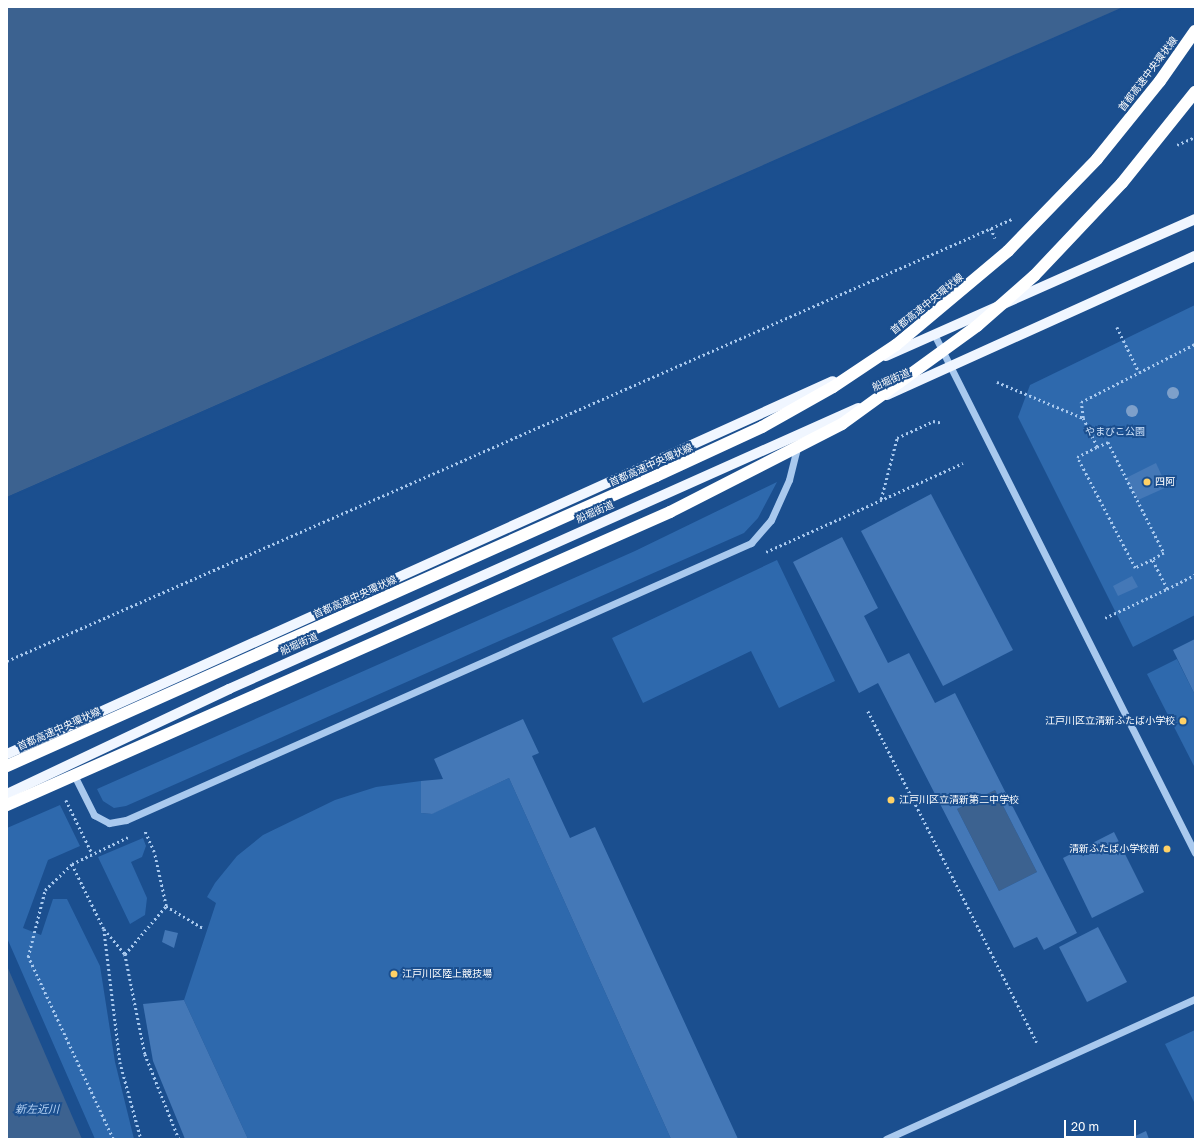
<!DOCTYPE html>
<html>
<head>
<meta charset="utf-8">
<style>
	body { margin:0 }
	#map { position:relative; width:1202px; height:1146px; overflow:hidden; background:#1b4f8f; font-family:"Golos Text","Noto Sans JP",sans-serif }
	div>[style] { position:absolute }
	[style*='--x'] { left:calc(var(--x)*1px); top:calc(var(--y)*1px); width:calc(var(--w)*1px); rotate:calc(var(--a)*1deg) }
	.green>* { inset:0; background:#2e69ad }
	.water>* { inset:0; background:#3c6290 }
	.pier>* { inset:0; background:#1b4f8f }
	.building>* { inset:0; background:#4478b7 }
	.path>* { height:2.5px; margin-top:-1.25px; transform-origin:0; background:repeating-linear-gradient(90deg,#a9c9ee 0 2px,transparent 0 5px) }
	.minor>* { height:7px; margin:-3.5px; padding:0 3.5px; transform-origin:3.5px; border-radius:3.5px; background:#a9c9ee }
	.major>* { height:10px; margin:-5px; padding:0 5px; transform-origin:5px; border-radius:5px; background:#f0f6ff }
	.highway-bridge>* { height:12px; margin:-6px; padding:0 6px; transform-origin:6px; border-radius:6px; background:#fff }
	.trees>* { width:12px; height:12px; margin:-6px; border-radius:50%; background:#7ea0ca }
	.dots>* { width:11px; height:11px; translate:-50% -50%; box-sizing:border-box; border:2px solid #1b4f8f; border-radius:50% }
	span { translate:-50% -50%; white-space:nowrap; text-align:center; line-height:1.15; -webkit-text-stroke:4px #1b4f8f; paint-order:stroke }
	.street-label { font-size:10px; color:#fff }
	.park-label { font-size:10px; color:#cfe3fa }
	.poi-label { font-size:10px; color:#fff }
	.left { translate:0 -50%; text-align:left }
	.right { translate:-100% -50%; text-align:right }
	.water-label { font-size:11px; color:#b5d3f5; font-style:italic }
	.frame { position:absolute; inset:0; border:8px solid #fff; pointer-events:none }
	.scale { position:absolute; left:1064px; top:1120px; width:72px; height:18px; box-sizing:border-box; border:2px solid #fff; border-top:0; padding-left:5px; font-size:12px; line-height:14px; white-space:nowrap; color:#fff; -webkit-text-stroke:3px #1b4f8f; paint-order:stroke }
</style>
</head>
<body>
<div id="map">
	<div class="green">
		<div style="clip-path:polygon(1195px 305px,1195px 615px,1133px 647px,1018px 417px,1030px 385px)"></div>
		<div style="clip-path:polygon(777px 482px,758px 518px,744px 533px,126px 806px,114px 808px,103px 801px,97px 789px,635px 551px)"></div>
		<div style="clip-path:polygon(777px 560px,835px 681px,779px 708px,751px 651px,643px 703px,612px 638px)"></div>
		<div style="clip-path:polygon(1177px 659px,1195px 695px,1195px 768px,1147px 674px)"></div>
		<div style="clip-path:polygon(509px 778px,671px 1139px,248px 1139px,184px 1000px,216px 903px,207px 897px,215px 883px,237px 856px,263px 835px,335px 800px,376px 787px,421px 781px,421px 813px,431px 814px)"></div>
		<div style="clip-path:polygon(60px 805px,80px 846px,48px 860px,23px 928px,41px 935px,53px 899px,67px 899px,100px 966px,115px 1062px,134px 1139px,95px 1139px,7px 938px,7px 828px)"></div>
		<div style="clip-path:polygon(143px 838px,146px 846px,142px 857px,131px 862px,147px 898px,145px 915px,130px 924px,98px 857px)"></div>
		<div style="clip-path:polygon(1195px 1030px,1195px 1104px,1165px 1044px)"></div>
	</div>
	<div class="water">
		<div style="clip-path:polygon(7px 7px,1123px 7px,7px 497px)"></div>
		<div style="clip-path:polygon(995px 790px,1037px 872px,999px 891px,957px 809px)"></div>
		<div style="clip-path:polygon(7px 966px,82px 1139px,7px 1139px)"></div>
	</div>
	<div class="pier">
		<div style="clip-path:polygon(1125px 7px,1123px 9px,7px 499px,7px 497px)"></div>
	</div>
	<div class="building">
		<div style="clip-path:polygon(1156px 463px,1167px 487px,1138px 500px,1126px 478px)"></div>
		<div style="clip-path:polygon(931px 494px,1013px 650px,943px 686px,861px 531px)"></div>
		<div style="clip-path:polygon(evenodd,842px 537px,878px 608px,864px 616px,888px 663px,909px 653px,935px 703px,955px 693px,1077px 933px,1044px 950px,1037px 937px,1014px 948px,878px 683px,859px 693px,793px 562px,842px 537px,995px 790px,1037px 872px,999px 891px,957px 809px,995px 790px)"></div>
		<div style="clip-path:polygon(1132px 576px,1138px 587px,1118px 596px,1113px 586px)"></div>
		<div style="clip-path:polygon(1195px 639px,1195px 695px,1173px 650px)"></div>
		<div style="clip-path:polygon(523px 719px,539px 753px,532px 756px,570px 838px,595px 827px,738px 1139px,671px 1139px,509px 778px,432px 814px,421px 813px,421px 781px,443px 779px,434px 759px)"></div>
		<div style="clip-path:polygon(1114px 832px,1144px 892px,1092px 918px,1063px 858px)"></div>
		<div style="clip-path:polygon(1098px 927px,1127px 982px,1087px 1002px,1059px 947px)"></div>
		<div style="clip-path:polygon(165px 930px,178px 933px,174px 948px,162px 942px)"></div>
		<div style="clip-path:polygon(184px 1000px,248px 1139px,185px 1139px,153px 1061px,143px 1004px)"></div>
		<div style="clip-path:polygon(1146px 1131px,1149px 1139px,1129px 1139px)"></div>
	</div>
	<div class="path">
		<div style="--x:1177;--y:145;--w:20;--a:-24"></div>
		<div style="--x:991;--y:228;--w:11;--a:68"></div>
		<div style="--x:1117;--y:327;--w:50;--a:63.9"></div>
		<div style="--x:997;--y:382;--w:93;--a:22.7"></div>
		<div style="--x:1097;--y:447;--w:12;--a:-24"></div>
		<div style="--x:1108;--y:442;--w:124;--a:63.2"></div>
		<div style="--x:1164;--y:553;--w:14;--a:150"></div>
		<div style="--x:881;--y:499;--w:63;--a:-75.3"></div>
		<div style="--x:897;--y:438;--w:40;--a:-25"></div>
		<div style="--x:933;--y:421;--w:10;--a:11"></div>
		<div style="--x:766;--y:552;--w:216;--a:-24.3"></div>
		<div style="--x:1167;--y:589;--w:31;--a:-27"></div>
		<div style="--x:1105;--y:618;--w:68;--a:-25.1"></div>
		<div style="--x:1167;--y:589;--w:33;--a:-117"></div>
		<div style="--x:1152;--y:560;--w:19;--a:155"></div>
		<div style="--x:1135;--y:568;--w:125;--a:-117.6"></div>
		<div style="--x:1077;--y:457;--w:22;--a:-27"></div>
		<div style="--x:1097;--y:447;--w:32;--a:-116"></div>
		<div style="--x:1083;--y:418;--w:16;--a:-97"></div>
		<div style="--x:1081;--y:402;--w:128;--a:-27"></div>
		<div style="--x:7;--y:661;--w:1098;--a:-23.74"></div>
		<div style="--x:868;--y:711;--w:374;--a:63"></div>
		<div style="--x:66;--y:800;--w:59;--a:63.9"></div>
		<div style="--x:72;--y:864;--w:72;--a:63.8"></div>
		<div style="--x:104;--y:929;--w:134;--a:83.1"></div>
		<div style="--x:120;--y:1062;--w:80;--a:74.7"></div>
		<div style="--x:166;--y:906;--w:43;--a:30.7"></div>
		<div style="--x:104;--y:929;--w:33;--a:50"></div>
		<div style="--x:125;--y:954;--w:102;--a:78.7"></div>
		<div style="--x:145;--y:1054;--w:92;--a:68.2"></div>
		<div style="--x:125;--y:954;--w:63;--a:-49.5"></div>
		<div style="--x:166;--y:906;--w:55;--a:-102.5"></div>
		<div style="--x:154;--y:852;--w:24;--a:-114"></div>
		<div style="--x:113;--y:1139;--w:201;--a:-115"></div>
		<div style="--x:28;--y:957;--w:69;--a:-75.8"></div>
		<div style="--x:45;--y:890;--w:37;--a:-44"></div>
		<div style="--x:72;--y:864;--w:62;--a:-25.7"></div>
	</div>
	<div class="minor">
		<div style="--x:934;--y:334;--w:581;--a:63.3"></div>
		<div style="--x:73;--y:773;--w:47;--a:63.4"></div>
		<div style="--x:94;--y:815;--w:17;--a:28"></div>
		<div style="--x:109;--y:823;--w:17;--a:-10"></div>
		<div style="--x:126;--y:820;--w:684;--a:-23.9"></div>
		<div style="--x:751;--y:543;--w:30;--a:-49"></div>
		<div style="--x:771;--y:520;--w:44;--a:-65.8"></div>
		<div style="--x:789;--y:480;--w:36;--a:-76"></div>
		<div style="--x:886;--y:1139;--w:339;--a:-24.4"></div>
	</div>
	<div class="major">
		<div style="--x:886;--y:356;--w:338;--a:-23.9"></div>
		<div style="--x:887;--y:395;--w:338;--a:-24.3"></div>
		<div style="--x:7;--y:754;--w:906;--a:-24.3"></div>
		<div style="--x:7;--y:794;--w:246;--a:-25.3"></div>
		<div style="--x:229;--y:689;--w:689;--a:-24.07"></div>
	</div>
	<div class="highway-bridge">
		<div style="--x:7;--y:766;--w:711;--a:-24.08"></div>
		<div style="--x:656;--y:476;--w:117;--a:-24.8"></div>
		<div style="--x:762;--y:427;--w:81;--a:-29.4"></div>
		<div style="--x:833;--y:387;--w:76;--a:-33.7"></div>
		<div style="--x:896;--y:345;--w:146;--a:-40"></div>
		<div style="--x:1008;--y:251;--w:128;--a:-45.9"></div>
		<div style="--x:1097;--y:159;--w:100;--a:-51.1"></div>
		<div style="--x:1160;--y:81;--w:61;--a:-55"></div>
		<div style="--x:7;--y:805;--w:725;--a:-23.84"></div>
		<div style="--x:670;--y:512;--w:193;--a:-27.1"></div>
		<div style="--x:842;--y:424;--w:167;--a:-36"></div>
		<div style="--x:977;--y:326;--w:76;--a:-41.3"></div>
		<div style="--x:1034;--y:276;--w:128;--a:-46.6"></div>
		<div style="--x:1122;--y:183;--w:117;--a:-51.3"></div>
	</div>
	<div class="trees">
		<div style="left:1173px;top:393px"></div>
		<div style="left:1132px;top:411px"></div>
	</div>
	<div class="dots">
		<div style="left:1147px;top:482px;background:#ffd166"></div>
		<div style="left:1183px;top:721px;background:#ffd166"></div>
		<div style="left:891px;top:800px;background:#ffd166"></div>
		<div style="left:1167px;top:849px;background:#ffd166"></div>
		<div style="left:394px;top:974px;background:#ffd166"></div>
	</div>
	<div class="street-label">
		<span style="left:1148px;top:74px;rotate:-53deg">首都高速中央環状線</span>
		<span style="left:927px;top:304px;rotate:-39deg">首都高速中央環状線</span>
		<span style="left:891px;top:380px;rotate:-24deg">船堀街道</span>
		<span style="left:651px;top:465px;rotate:-24deg">首都高速中央環状線</span>
		<span style="left:595px;top:512px;rotate:-24deg">船堀街道</span>
		<span style="left:355px;top:597px;rotate:-24deg">首都高速中央環状線</span>
		<span style="left:299px;top:644px;rotate:-24deg">船堀街道</span>
		<span style="left:59px;top:729px;rotate:-24deg">首都高速中央環状線</span>
	</div>
	<div class="park-label">
		<span style="left:1115px;top:432px">やまびこ公園</span>
	</div>
	<div class="poi-label">
		<span class="left" style="left:1155px;top:482px">四阿</span>
		<span class="right" style="left:1175px;top:721px">江戸川区立清新ふたば小学校</span>
		<span class="left" style="left:899px;top:800px">江戸川区立清新第二中学校</span>
		<span class="right" style="left:1159px;top:849px">清新ふたば小学校前</span>
		<span class="left" style="left:402px;top:974px">江戸川区陸上競技場</span>
	</div>
	<div class="water-label">
		<span style="left:37px;top:1109px">新左近川</span>
	</div>
	<div class="frame"></div>
	<div class="scale">20 m</div>
</div>
</body>
</html>
